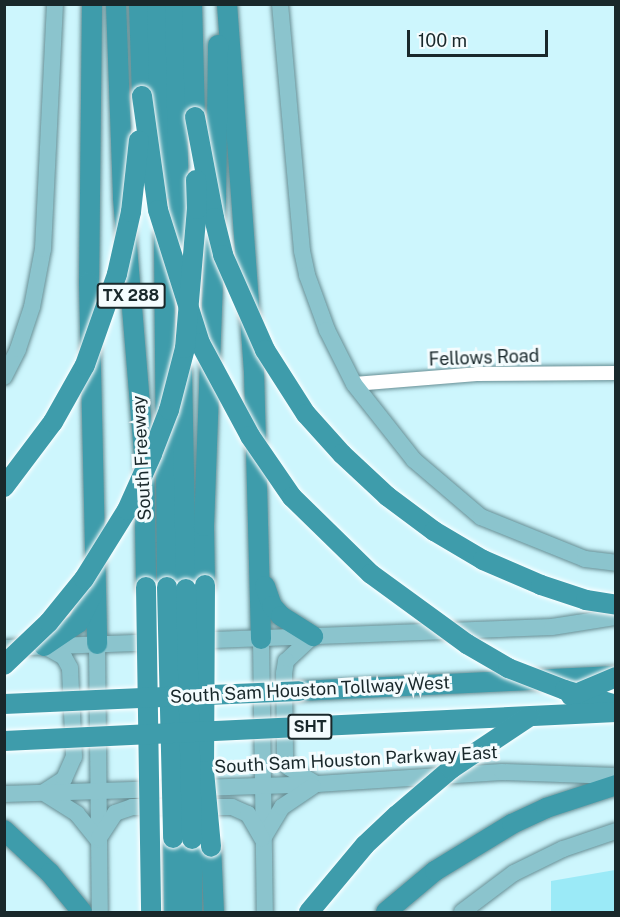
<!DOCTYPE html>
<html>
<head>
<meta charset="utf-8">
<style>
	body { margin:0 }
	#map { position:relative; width:620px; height:917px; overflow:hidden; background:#cdf6fd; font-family:"Public Sans",sans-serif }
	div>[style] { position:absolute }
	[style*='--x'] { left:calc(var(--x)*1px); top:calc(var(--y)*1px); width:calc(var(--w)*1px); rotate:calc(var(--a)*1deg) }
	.green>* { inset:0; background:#9beaf7 }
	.roads { filter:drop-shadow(0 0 2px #678e94) drop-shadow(0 0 2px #678e94) }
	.minor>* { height:14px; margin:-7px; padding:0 7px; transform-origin:7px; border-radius:7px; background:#fff }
	.major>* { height:16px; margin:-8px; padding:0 8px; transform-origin:8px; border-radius:8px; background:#8bc4cd }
	.highway>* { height:20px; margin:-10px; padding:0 10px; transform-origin:10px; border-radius:10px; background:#3e9cab }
	.bridges { filter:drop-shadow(0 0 2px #fff) drop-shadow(0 0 2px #fff) }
	.highway-bridge>* { height:20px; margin:-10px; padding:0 10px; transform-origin:10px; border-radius:10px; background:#3e9cab }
	span { translate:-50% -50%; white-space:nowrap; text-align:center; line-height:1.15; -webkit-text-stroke:6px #f4fcfe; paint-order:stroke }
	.shield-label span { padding:2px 4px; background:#f4fcfe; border:2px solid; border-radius:4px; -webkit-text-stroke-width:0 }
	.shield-label { font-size:16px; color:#19282b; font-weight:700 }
	.street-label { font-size:18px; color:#19282b }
	.frame { position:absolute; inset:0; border:6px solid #19282b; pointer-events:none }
	.scale { position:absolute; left:407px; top:30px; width:141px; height:27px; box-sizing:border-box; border:3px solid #19282b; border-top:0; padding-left:8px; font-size:18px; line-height:21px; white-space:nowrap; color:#19282b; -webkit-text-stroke:4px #f4fcfe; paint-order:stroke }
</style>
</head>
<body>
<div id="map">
	<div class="green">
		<div style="clip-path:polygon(615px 870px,615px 912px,551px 912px,551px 881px)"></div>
	</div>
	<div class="roads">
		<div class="minor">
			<div style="--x:354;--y:384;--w:123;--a:-4.6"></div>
			<div style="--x:477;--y:374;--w:139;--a:-0.4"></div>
		</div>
		<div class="major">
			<div style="--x:280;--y:4;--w:248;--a:84.9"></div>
			<div style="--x:302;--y:251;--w:25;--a:78"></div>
			<div style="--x:307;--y:275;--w:59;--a:70"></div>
			<div style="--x:327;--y:330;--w:60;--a:63.4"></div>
			<div style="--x:354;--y:384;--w:97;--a:51.7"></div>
			<div style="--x:414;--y:460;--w:88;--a:40.4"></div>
			<div style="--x:481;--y:517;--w:112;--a:22"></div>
			<div style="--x:585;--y:559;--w:31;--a:7"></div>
			<div style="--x:4;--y:377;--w:31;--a:-63"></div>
			<div style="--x:18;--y:349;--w:44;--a:-71.6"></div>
			<div style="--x:32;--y:307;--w:59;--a:-79.3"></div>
			<div style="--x:43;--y:249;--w:245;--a:-87.2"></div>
			<div style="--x:313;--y:636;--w:37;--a:137"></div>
			<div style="--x:286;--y:661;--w:12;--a:99"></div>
			<div style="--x:284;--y:673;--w:85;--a:89.3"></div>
			<div style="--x:285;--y:758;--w:9;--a:72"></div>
			<div style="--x:288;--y:767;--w:33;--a:31"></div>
			<div style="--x:261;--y:639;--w:273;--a:89.2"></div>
			<div style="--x:97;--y:644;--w:268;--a:89.4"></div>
			<div style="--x:4;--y:648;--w:548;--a:-2.19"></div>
			<div style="--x:552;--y:627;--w:65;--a:-8.9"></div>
			<div style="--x:44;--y:792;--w:24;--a:-33"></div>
			<div style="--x:64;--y:779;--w:24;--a:-66"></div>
			<div style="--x:74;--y:757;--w:89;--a:-92.6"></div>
			<div style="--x:70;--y:668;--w:13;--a:-119"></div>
			<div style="--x:64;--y:657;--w:23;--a:-151"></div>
			<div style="--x:44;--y:793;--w:39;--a:32"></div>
			<div style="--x:77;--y:814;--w:33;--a:51"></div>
			<div style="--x:4;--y:794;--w:313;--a:-1.8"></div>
			<div style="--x:317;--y:784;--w:185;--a:-3.7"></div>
			<div style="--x:502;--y:772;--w:114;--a:2"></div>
			<div style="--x:264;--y:837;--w:35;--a:-59"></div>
			<div style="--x:282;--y:807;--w:37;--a:-34"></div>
			<div style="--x:99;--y:838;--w:30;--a:-57"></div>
			<div style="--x:115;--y:813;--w:18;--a:-19"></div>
			<div style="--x:132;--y:807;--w:100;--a:0"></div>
			<div style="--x:232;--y:807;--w:17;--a:24"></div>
			<div style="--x:248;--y:814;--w:28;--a:60"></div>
			<div style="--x:462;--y:912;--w:65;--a:-36.9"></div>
			<div style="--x:514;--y:873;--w:55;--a:-26.1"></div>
			<div style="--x:563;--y:849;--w:56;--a:-18.8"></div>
		</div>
		<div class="highway">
			<div style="--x:92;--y:4;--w:278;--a:90.6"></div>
			<div style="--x:89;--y:282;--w:362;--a:88.7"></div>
			<div style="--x:116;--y:4;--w:194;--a:87.9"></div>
			<div style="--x:123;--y:198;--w:258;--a:85.3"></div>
			<div style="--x:144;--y:455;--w:132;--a:89.1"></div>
			<div style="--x:139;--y:4;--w:92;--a:88.1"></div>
			<div style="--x:157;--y:4;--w:187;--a:88.5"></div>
			<div style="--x:175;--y:4;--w:267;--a:88.9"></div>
			<div style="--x:192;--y:4;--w:113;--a:88.5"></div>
			<div style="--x:227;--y:4;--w:368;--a:85.8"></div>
			<div style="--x:254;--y:371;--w:268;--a:88.5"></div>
			<div style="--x:164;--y:235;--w:352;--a:89.5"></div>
			<div style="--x:182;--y:372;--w:217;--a:88.9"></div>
			<div style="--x:205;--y:585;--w:59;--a:-91"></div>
			<div style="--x:204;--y:526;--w:331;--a:-87.9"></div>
			<div style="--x:216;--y:195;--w:150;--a:-89.2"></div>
			<div style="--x:265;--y:586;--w:21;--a:71"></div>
			<div style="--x:272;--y:606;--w:13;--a:48"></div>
			<div style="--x:281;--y:616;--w:38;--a:32"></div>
			<div style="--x:44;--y:646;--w:41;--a:-34.1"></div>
			<div style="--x:78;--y:623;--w:34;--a:-63"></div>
			<div style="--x:299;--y:691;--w:317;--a:-2.7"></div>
			<div style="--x:4;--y:830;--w:63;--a:43.1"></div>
			<div style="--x:50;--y:873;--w:50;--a:50.6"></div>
			<div style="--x:173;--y:838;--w:74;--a:89.2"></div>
			<div style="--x:192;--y:839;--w:73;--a:90"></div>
			<div style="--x:211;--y:847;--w:65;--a:87.4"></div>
			<div style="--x:386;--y:912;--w:64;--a:-39.9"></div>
			<div style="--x:435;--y:871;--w:90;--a:-31.4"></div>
			<div style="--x:512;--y:824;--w:38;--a:-25"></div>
			<div style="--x:546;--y:808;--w:74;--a:-18.2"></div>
		</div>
	</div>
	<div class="bridges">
		<div class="highway-bridge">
			<div style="--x:142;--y:96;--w:115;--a:82"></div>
			<div style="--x:158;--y:210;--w:139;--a:72.5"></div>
			<div style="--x:200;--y:343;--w:106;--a:61.7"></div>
			<div style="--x:250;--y:436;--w:74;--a:55.5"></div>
			<div style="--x:292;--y:497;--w:110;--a:44.3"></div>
			<div style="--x:371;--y:574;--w:119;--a:36.1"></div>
			<div style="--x:467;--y:644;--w:48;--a:30.3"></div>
			<div style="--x:508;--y:668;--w:61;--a:21.1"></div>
			<div style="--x:565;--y:690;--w:53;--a:16.4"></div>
			<div style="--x:195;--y:117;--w:103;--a:79.3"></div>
			<div style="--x:214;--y:218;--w:38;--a:76"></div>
			<div style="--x:223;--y:255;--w:104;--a:66.1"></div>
			<div style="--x:265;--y:350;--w:76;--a:57.4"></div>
			<div style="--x:306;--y:414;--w:54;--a:48"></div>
			<div style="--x:342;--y:454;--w:62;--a:43"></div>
			<div style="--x:387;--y:496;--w:59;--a:36.7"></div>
			<div style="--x:434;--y:531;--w:57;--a:30.6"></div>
			<div style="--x:483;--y:560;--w:63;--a:23.3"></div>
			<div style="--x:541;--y:585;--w:47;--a:18.4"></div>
			<div style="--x:586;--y:600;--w:30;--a:9"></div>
			<div style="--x:4;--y:487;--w:81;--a:-53"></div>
			<div style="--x:53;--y:422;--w:65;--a:-60.7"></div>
			<div style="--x:85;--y:365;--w:96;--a:-70.6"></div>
			<div style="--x:117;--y:274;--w:64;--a:-77.3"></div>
			<div style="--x:131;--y:212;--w:72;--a:-83.7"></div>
			<div style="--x:205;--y:585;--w:186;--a:90.3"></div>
			<div style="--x:204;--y:771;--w:76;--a:84.7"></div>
			<div style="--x:146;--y:587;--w:325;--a:89.1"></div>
			<div style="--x:167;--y:587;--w:251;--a:88.6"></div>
			<div style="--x:186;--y:589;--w:250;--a:88.6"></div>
			<div style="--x:4;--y:665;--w:62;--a:-43.7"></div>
			<div style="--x:49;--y:622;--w:55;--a:-50.9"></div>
			<div style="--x:84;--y:579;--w:81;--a:-58.1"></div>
			<div style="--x:127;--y:510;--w:61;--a:-65.9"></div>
			<div style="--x:152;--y:454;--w:47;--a:-68.9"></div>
			<div style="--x:169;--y:410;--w:64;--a:-75.5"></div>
			<div style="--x:185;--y:348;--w:140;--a:-85.1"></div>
			<div style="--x:197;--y:209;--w:29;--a:-92"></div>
			<div style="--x:571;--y:696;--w:49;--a:-22.9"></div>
			<div style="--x:4;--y:704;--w:295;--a:-2.5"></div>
			<div style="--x:4;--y:741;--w:613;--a:-2.71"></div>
			<div style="--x:309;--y:912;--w:87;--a:-50.1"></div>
			<div style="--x:365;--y:845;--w:44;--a:-43.2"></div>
			<div style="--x:397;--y:815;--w:71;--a:-40.4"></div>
			<div style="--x:451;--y:769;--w:94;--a:-33.7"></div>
		</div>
	</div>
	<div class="shield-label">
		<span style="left:131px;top:296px">TX 288</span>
		<span style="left:310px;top:727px">SHT</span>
	</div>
	<div class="street-label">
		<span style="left:484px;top:358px;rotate:-2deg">Fellows Road</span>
		<span style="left:142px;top:458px;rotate:-93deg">South Freeway</span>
		<span style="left:310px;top:690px;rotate:-3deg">South Sam Houston Tollway West</span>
		<span style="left:356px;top:760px;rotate:-3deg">South Sam Houston Parkway East</span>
	</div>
	<div class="frame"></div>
	<div class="scale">100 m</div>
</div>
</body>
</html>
